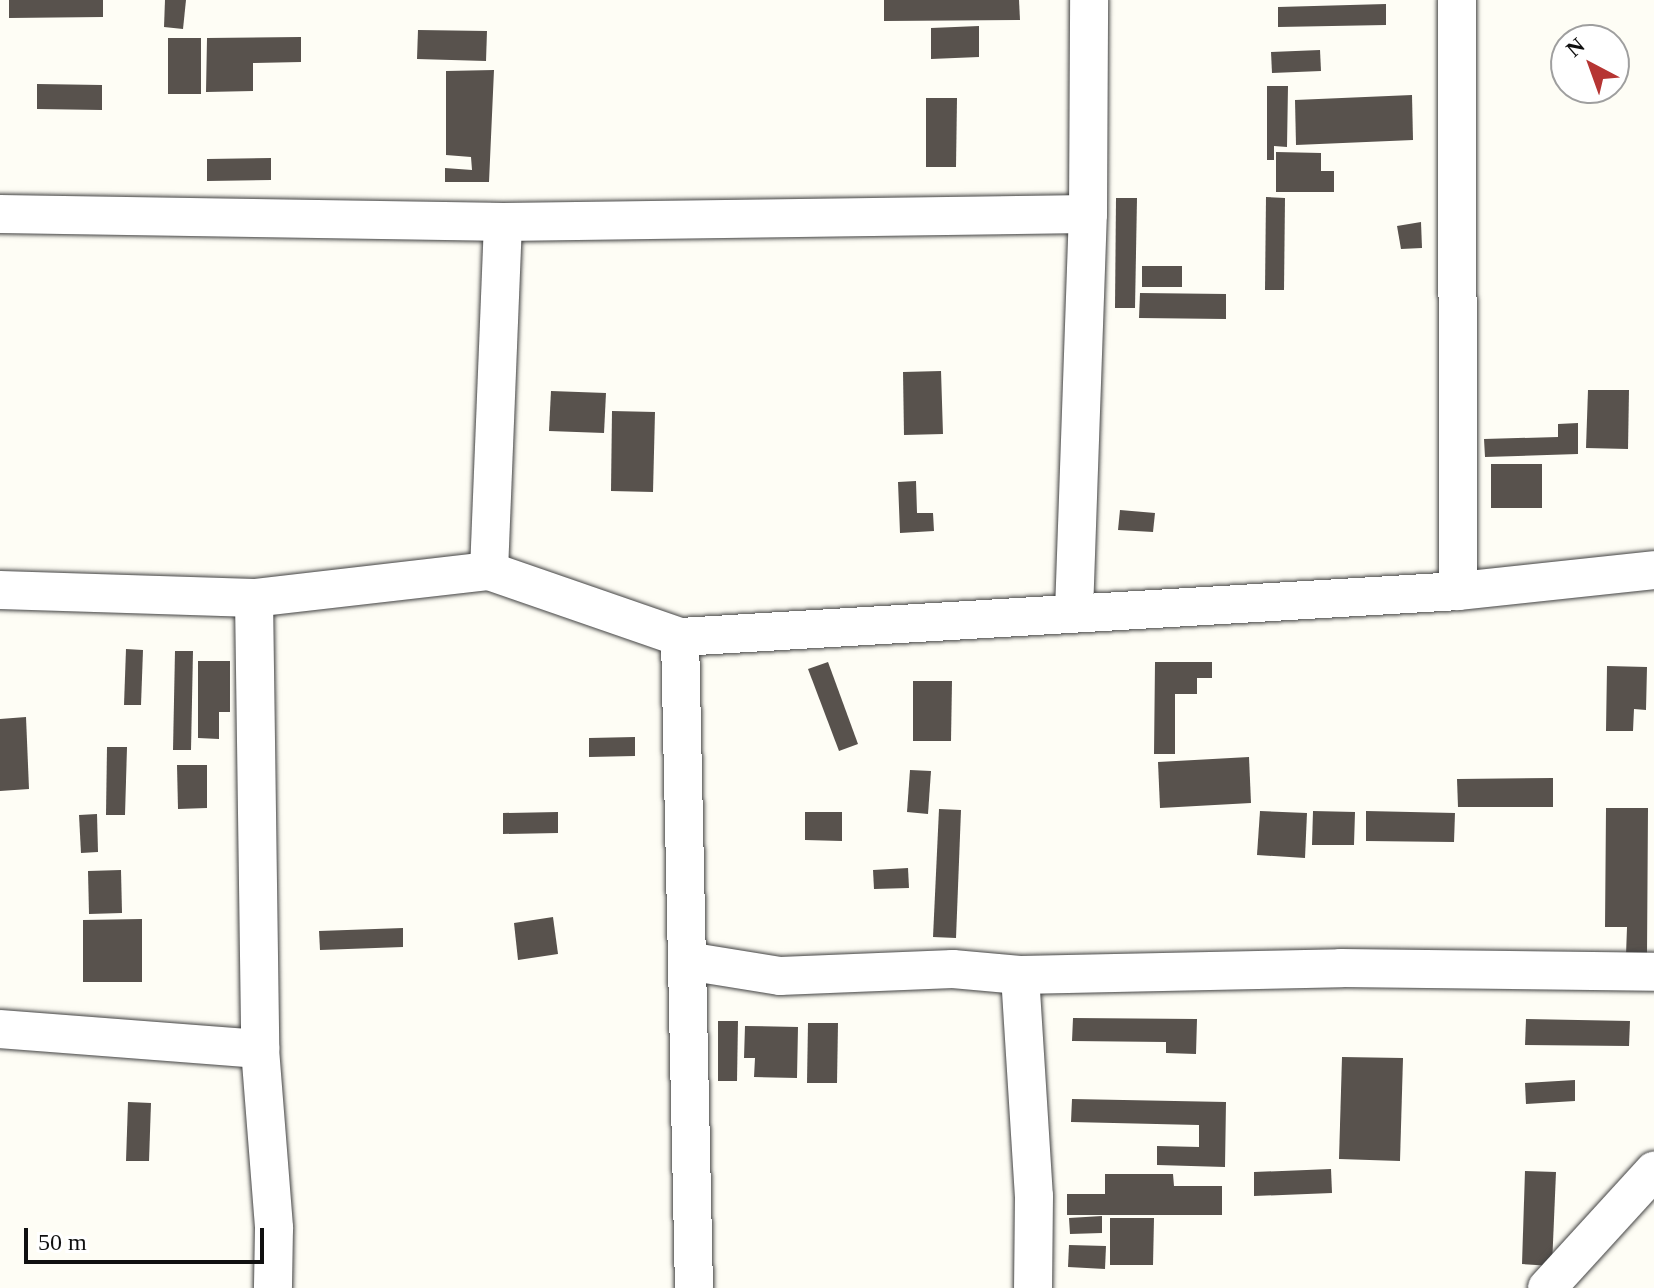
<!DOCTYPE html>
<html>
<head>
<meta charset="utf-8">
<style>
	body { margin:0 }
	#map { position:relative; width:1654px; height:1288px; overflow:hidden; background:#fefdf5; font-family:"Times New Roman",serif }
	div>[style] { position:absolute }
	[style*='--x'] { left:calc(var(--x)*1px); top:calc(var(--y)*1px); width:calc(var(--w)*1px); rotate:calc(var(--a)*1deg) }
	.building>* { inset:0; background:#58524d }
	.roads { filter:drop-shadow(0 0 2px #434343) drop-shadow(0 0 2px #434343) }
	.minor>* { height:38px; margin:-19px; padding:0 19px; transform-origin:19px; border-radius:19px; background:#fff }
	span { translate:-50% -50%; white-space:nowrap; text-align:center; line-height:1.15; -webkit-text-stroke:8px #fff; paint-order:stroke }
	.north { position:absolute; left:1550px; top:24px; width:80px; height:80px; box-sizing:border-box; background:#fff; border:2px solid #9f9f9f; border-radius:50%; rotate:319deg; font-size:22px; font-weight:700; line-height:32px; text-align:center; color:#101010 }
	.north::after { content:''; display:block; margin:auto; width:28px; height:36px; background:#b63533; clip-path:polygon(50% 0,100% 100%,50% 72%,0 100%) }
	.scale { position:absolute; left:24px; top:1228px; width:240px; height:36px; box-sizing:border-box; border:4px solid #101010; border-top:0; padding-left:10px; font-size:24px; line-height:28px; white-space:nowrap; color:#101010; -webkit-text-stroke:6px #fff; paint-order:stroke }
</style>
</head>
<body>
<div id="map">
	<div class="building">
		<div style="clip-path:polygon(9px 0,103px 0,103px 17px,9px 18px)"></div>
		<div style="clip-path:polygon(165px 0,186px 0,183px 29px,164px 27px)"></div>
		<div style="clip-path:polygon(884px 0,1019px 0,1020px 20px,884px 21px)"></div>
		<div style="clip-path:polygon(1386px 4px,1386px 25px,1278px 27px,1278px 7px)"></div>
		<div style="clip-path:polygon(979px 26px,979px 57px,931px 59px,931px 28px)"></div>
		<div style="clip-path:polygon(418px 30px,487px 31px,486px 61px,417px 59px)"></div>
		<div style="clip-path:polygon(301px 37px,301px 62px,253px 63px,253px 91px,206px 92px,207px 38px)"></div>
		<div style="clip-path:polygon(168px 38px,201px 38px,201px 94px,168px 94px)"></div>
		<div style="clip-path:polygon(1320px 50px,1321px 71px,1272px 73px,1271px 52px)"></div>
		<div style="clip-path:polygon(494px 70px,489px 182px,445px 182px,445px 168px,472px 170px,471px 157px,446px 155px,446px 71px)"></div>
		<div style="clip-path:polygon(37px 84px,102px 85px,102px 110px,37px 109px)"></div>
		<div style="clip-path:polygon(1267px 86px,1288px 86px,1287px 147px,1274px 146px,1274px 160px,1267px 160px)"></div>
		<div style="clip-path:polygon(1412px 95px,1413px 140px,1296px 145px,1295px 100px)"></div>
		<div style="clip-path:polygon(926px 98px,957px 98px,956px 167px,926px 167px)"></div>
		<div style="clip-path:polygon(1276px 152px,1321px 153px,1321px 171px,1334px 171px,1334px 192px,1276px 192px)"></div>
		<div style="clip-path:polygon(271px 158px,271px 180px,207px 181px,207px 159px)"></div>
		<div style="clip-path:polygon(1266px 197px,1285px 198px,1284px 290px,1265px 290px)"></div>
		<div style="clip-path:polygon(1116px 198px,1137px 198px,1135px 308px,1115px 308px)"></div>
		<div style="clip-path:polygon(1421px 222px,1422px 248px,1401px 249px,1397px 226px)"></div>
		<div style="clip-path:polygon(1142px 266px,1182px 266px,1182px 287px,1142px 287px)"></div>
		<div style="clip-path:polygon(1140px 293px,1226px 294px,1226px 319px,1139px 318px)"></div>
		<div style="clip-path:polygon(941px 371px,943px 434px,904px 435px,903px 372px)"></div>
		<div style="clip-path:polygon(1588px 390px,1629px 390px,1628px 449px,1586px 448px)"></div>
		<div style="clip-path:polygon(551px 391px,606px 393px,604px 433px,549px 431px)"></div>
		<div style="clip-path:polygon(612px 411px,655px 412px,653px 492px,611px 491px)"></div>
		<div style="clip-path:polygon(1578px 423px,1578px 454px,1485px 457px,1484px 439px,1558px 437px,1558px 424px)"></div>
		<div style="clip-path:polygon(1491px 464px,1542px 464px,1542px 508px,1491px 508px)"></div>
		<div style="clip-path:polygon(916px 481px,917px 513px,933px 513px,934px 531px,900px 533px,898px 482px)"></div>
		<div style="clip-path:polygon(1120px 510px,1155px 513px,1153px 532px,1118px 530px)"></div>
		<div style="clip-path:polygon(126px 649px,143px 650px,141px 705px,124px 705px)"></div>
		<div style="clip-path:polygon(175px 651px,193px 651px,191px 750px,173px 750px)"></div>
		<div style="clip-path:polygon(198px 661px,230px 661px,230px 712px,219px 712px,219px 739px,198px 738px)"></div>
		<div style="clip-path:polygon(828px 662px,858px 744px,839px 751px,808px 669px)"></div>
		<div style="clip-path:polygon(1155px 662px,1212px 662px,1212px 678px,1197px 678px,1197px 694px,1175px 694px,1175px 754px,1154px 754px)"></div>
		<div style="clip-path:polygon(1607px 666px,1647px 667px,1646px 710px,1634px 709px,1633px 731px,1606px 731px)"></div>
		<div style="clip-path:polygon(913px 681px,952px 681px,951px 741px,913px 741px)"></div>
		<div style="clip-path:polygon(26px 717px,29px 789px,0 791px,0 719px)"></div>
		<div style="clip-path:polygon(635px 737px,635px 756px,589px 757px,589px 738px)"></div>
		<div style="clip-path:polygon(107px 747px,127px 747px,125px 815px,106px 815px)"></div>
		<div style="clip-path:polygon(1249px 757px,1251px 803px,1160px 808px,1158px 762px)"></div>
		<div style="clip-path:polygon(177px 765px,207px 765px,207px 808px,178px 809px)"></div>
		<div style="clip-path:polygon(910px 770px,931px 771px,928px 814px,907px 812px)"></div>
		<div style="clip-path:polygon(1553px 778px,1553px 807px,1458px 807px,1457px 779px)"></div>
		<div style="clip-path:polygon(1606px 808px,1648px 808px,1647px 955px,1626px 955px,1627px 927px,1605px 927px)"></div>
		<div style="clip-path:polygon(939px 809px,961px 810px,956px 938px,933px 937px)"></div>
		<div style="clip-path:polygon(1260px 811px,1307px 813px,1305px 858px,1257px 855px)"></div>
		<div style="clip-path:polygon(1313px 811px,1355px 812px,1354px 845px,1312px 845px)"></div>
		<div style="clip-path:polygon(1366px 811px,1455px 813px,1454px 842px,1366px 841px)"></div>
		<div style="clip-path:polygon(558px 812px,558px 833px,503px 834px,503px 813px)"></div>
		<div style="clip-path:polygon(805px 812px,842px 812px,842px 841px,805px 840px)"></div>
		<div style="clip-path:polygon(97px 814px,98px 852px,81px 853px,79px 815px)"></div>
		<div style="clip-path:polygon(908px 868px,909px 888px,874px 889px,873px 870px)"></div>
		<div style="clip-path:polygon(121px 870px,122px 913px,89px 914px,88px 871px)"></div>
		<div style="clip-path:polygon(553px 917px,558px 954px,518px 960px,514px 923px)"></div>
		<div style="clip-path:polygon(142px 919px,142px 982px,83px 982px,83px 920px)"></div>
		<div style="clip-path:polygon(403px 928px,403px 947px,320px 950px,319px 931px)"></div>
		<div style="clip-path:polygon(1073px 1018px,1197px 1019px,1196px 1054px,1166px 1053px,1166px 1042px,1072px 1041px)"></div>
		<div style="clip-path:polygon(1526px 1019px,1630px 1021px,1629px 1046px,1525px 1045px)"></div>
		<div style="clip-path:polygon(718px 1021px,738px 1021px,737px 1081px,718px 1081px)"></div>
		<div style="clip-path:polygon(808px 1023px,838px 1023px,837px 1083px,807px 1083px)"></div>
		<div style="clip-path:polygon(745px 1026px,798px 1027px,797px 1078px,754px 1077px,755px 1058px,744px 1058px)"></div>
		<div style="clip-path:polygon(1342px 1057px,1403px 1058px,1400px 1161px,1339px 1159px)"></div>
		<div style="clip-path:polygon(1575px 1080px,1575px 1101px,1526px 1104px,1525px 1083px)"></div>
		<div style="clip-path:polygon(1072px 1099px,1226px 1102px,1225px 1167px,1157px 1165px,1157px 1146px,1199px 1147px,1199px 1125px,1071px 1122px)"></div>
		<div style="clip-path:polygon(128px 1102px,151px 1103px,149px 1161px,126px 1161px)"></div>
		<div style="clip-path:polygon(1331px 1169px,1332px 1193px,1254px 1196px,1254px 1172px)"></div>
		<div style="clip-path:polygon(1525px 1171px,1556px 1172px,1552px 1266px,1522px 1264px)"></div>
		<div style="clip-path:polygon(1105px 1174px,1173px 1174px,1174px 1186px,1222px 1186px,1222px 1215px,1067px 1215px,1067px 1194px,1105px 1194px)"></div>
		<div style="clip-path:polygon(1102px 1216px,1102px 1233px,1070px 1234px,1069px 1218px)"></div>
		<div style="clip-path:polygon(1110px 1218px,1154px 1218px,1153px 1265px,1110px 1265px)"></div>
		<div style="clip-path:polygon(1069px 1245px,1106px 1246px,1105px 1269px,1068px 1267px)"></div>
	</div>
	<div class="roads">
		<div class="minor">
			<div style="--x:1457;--y:0;--w:591;--a:89.9"></div>
			<div style="--x:0;--y:214;--w:503;--a:0.91"></div>
			<div style="--x:503;--y:222;--w:585;--a:-0.78"></div>
			<div style="--x:489;--y:571;--w:349;--a:-87.7"></div>
			<div style="--x:0;--y:590;--w:254;--a:1.8"></div>
			<div style="--x:254;--y:598;--w:237;--a:-6.6"></div>
			<div style="--x:489;--y:571;--w:202;--a:19.1"></div>
			<div style="--x:680;--y:637;--w:779;--a:-3.38"></div>
			<div style="--x:1458;--y:591;--w:197;--a:-6.1"></div>
			<div style="--x:254;--y:598;--w:451;--a:89.2"></div>
			<div style="--x:260;--y:1049;--w:180;--a:85.5"></div>
			<div style="--x:274;--y:1228;--w:60;--a:91"></div>
			<div style="--x:1074;--y:612;--w:398;--a:-88"></div>
			<div style="--x:1088;--y:214;--w:214;--a:-89.7"></div>
			<div style="--x:680;--y:637;--w:651;--a:88.77"></div>
			<div style="--x:687;--y:961;--w:94;--a:9.2"></div>
			<div style="--x:780;--y:976;--w:173;--a:-2.3"></div>
			<div style="--x:953;--y:969;--w:67;--a:5.1"></div>
			<div style="--x:1020;--y:975;--w:221;--a:86.4"></div>
			<div style="--x:1034;--y:1196;--w:92;--a:90.6"></div>
			<div style="--x:1020;--y:975;--w:321;--a:-1.2"></div>
			<div style="--x:1341;--y:968;--w:313;--a:0.7"></div>
			<div style="--x:0;--y:1029;--w:261;--a:4.4"></div>
			<div style="--x:1547;--y:1288;--w:159;--a:-47.6"></div>
		</div>
	</div>
	<div class="north">N</div>
	<div class="scale">50 m</div>
</div>
</body>
</html>
